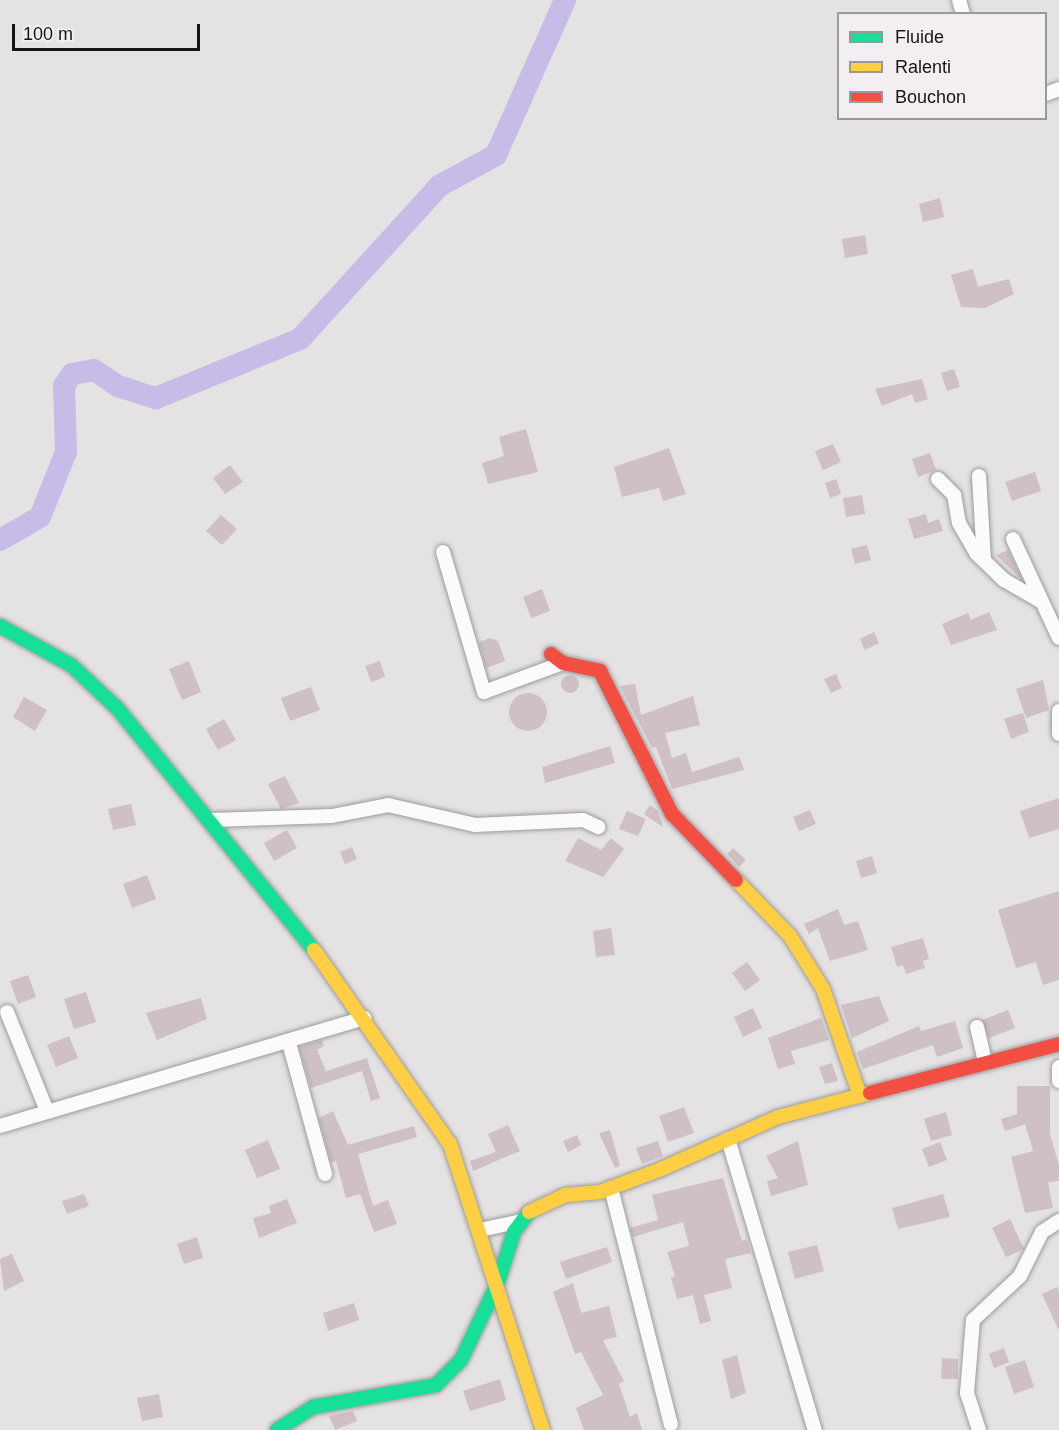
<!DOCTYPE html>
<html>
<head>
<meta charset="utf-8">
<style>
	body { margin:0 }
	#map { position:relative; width:1059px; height:1430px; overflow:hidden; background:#e4e2e3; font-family:Arial,sans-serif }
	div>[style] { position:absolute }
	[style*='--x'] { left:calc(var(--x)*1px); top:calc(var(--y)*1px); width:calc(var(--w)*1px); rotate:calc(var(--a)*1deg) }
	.river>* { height:22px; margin:-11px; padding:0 11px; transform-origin:11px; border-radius:11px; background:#c7bce7 }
	.building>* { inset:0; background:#cec0c4 }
	.round { border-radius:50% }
	.roads { filter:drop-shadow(0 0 2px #9d9b9c) drop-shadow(0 0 2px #9d9b9c) }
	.street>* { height:14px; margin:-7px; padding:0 7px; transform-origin:7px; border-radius:7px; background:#fbfbfb }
	.fast>* { height:14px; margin:-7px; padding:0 7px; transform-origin:7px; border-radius:7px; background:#16e098 }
	.slow>* { height:14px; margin:-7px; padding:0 7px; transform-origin:7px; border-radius:7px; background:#ffcf43 }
	.jam>* { height:14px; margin:-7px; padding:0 7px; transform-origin:7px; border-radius:7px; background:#f24e42 }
	span { translate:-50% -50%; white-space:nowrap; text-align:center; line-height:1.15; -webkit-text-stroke:4.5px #f2eef1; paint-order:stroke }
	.legend { position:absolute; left:837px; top:12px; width:210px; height:108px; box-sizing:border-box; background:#f2eef1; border:2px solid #9a989a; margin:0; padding:8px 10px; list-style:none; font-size:18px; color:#171617 }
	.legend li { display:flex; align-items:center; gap:12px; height:30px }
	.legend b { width:30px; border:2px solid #9a989a }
	.scale { position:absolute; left:12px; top:24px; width:188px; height:27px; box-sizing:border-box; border:3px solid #171617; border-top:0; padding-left:8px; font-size:18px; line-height:21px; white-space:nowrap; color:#171617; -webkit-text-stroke:4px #f2eef1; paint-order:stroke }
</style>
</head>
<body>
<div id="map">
	<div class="river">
		<div style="--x:0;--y:540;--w:46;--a:-29.9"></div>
		<div style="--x:40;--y:517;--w:70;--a:-68.2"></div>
		<div style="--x:66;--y:452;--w:66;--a:-91.7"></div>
		<div style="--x:64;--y:386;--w:14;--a:-56"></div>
		<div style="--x:72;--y:374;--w:22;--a:-10"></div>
		<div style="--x:94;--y:370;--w:29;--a:34"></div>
		<div style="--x:118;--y:386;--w:40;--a:18"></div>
		<div style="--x:156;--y:398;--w:156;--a:-22.3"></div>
		<div style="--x:300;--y:339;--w:207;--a:-47.7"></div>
		<div style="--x:439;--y:186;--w:65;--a:-28.5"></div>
		<div style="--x:496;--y:155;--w:170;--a:-66"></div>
	</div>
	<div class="building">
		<div style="clip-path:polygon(940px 198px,944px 217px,923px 222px,919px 204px)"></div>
		<div style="clip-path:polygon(865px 235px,868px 254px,845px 258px,842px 239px)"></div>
		<div style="clip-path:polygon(973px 269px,978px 287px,1009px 279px,1014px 294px,985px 308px,961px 307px,951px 275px)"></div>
		<div style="clip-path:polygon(954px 369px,960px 387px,947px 391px,941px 373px)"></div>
		<div style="clip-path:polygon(922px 379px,928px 399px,915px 403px,912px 394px,882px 406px,875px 389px)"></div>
		<div style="clip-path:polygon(526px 429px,538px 472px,488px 484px,482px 463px,504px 456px,499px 437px)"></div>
		<div style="clip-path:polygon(833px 444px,841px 462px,823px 470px,815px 451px)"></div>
		<div style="clip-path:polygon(669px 448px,686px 494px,663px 501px,659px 488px,622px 497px,614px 467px)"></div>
		<div style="clip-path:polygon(930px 453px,936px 470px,918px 477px,912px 459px)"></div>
		<div style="clip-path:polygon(230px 465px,243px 482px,225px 494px,213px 478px)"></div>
		<div style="clip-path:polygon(1035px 472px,1041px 491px,1012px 501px,1005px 482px)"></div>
		<div style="clip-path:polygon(836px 479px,841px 494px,830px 498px,825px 483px)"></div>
		<div style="clip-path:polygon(862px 495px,865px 514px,846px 517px,843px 498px)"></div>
		<div style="clip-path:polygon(926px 514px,928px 523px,939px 519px,943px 531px,914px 539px,908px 519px)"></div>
		<div style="clip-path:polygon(221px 515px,237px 529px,222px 545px,206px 531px)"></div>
		<div style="clip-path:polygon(867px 545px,871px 560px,855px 564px,851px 549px)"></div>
		<div style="clip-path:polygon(1008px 550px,1021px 577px,1020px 578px,996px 555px)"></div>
		<div style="clip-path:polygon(542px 589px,550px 611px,531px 618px,523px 597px)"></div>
		<div style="clip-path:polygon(989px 612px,997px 630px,951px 645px,942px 624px,968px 613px,971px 620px)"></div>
		<div style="clip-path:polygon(874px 632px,879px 643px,865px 650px,860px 639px)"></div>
		<div style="clip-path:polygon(490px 638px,498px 641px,505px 661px,486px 668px,479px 642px)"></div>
		<div style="clip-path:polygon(189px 661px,201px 692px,182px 700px,169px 669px)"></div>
		<div style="clip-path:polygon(380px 661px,385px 677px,371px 682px,365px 666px)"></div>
		<div style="clip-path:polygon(836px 674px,842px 688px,831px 693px,824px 679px)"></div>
		<div class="round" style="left:561px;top:675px;width:18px;height:18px"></div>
		<div style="clip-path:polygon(1043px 680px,1049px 710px,1026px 718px,1016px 689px)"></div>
		<div style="clip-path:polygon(635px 684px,641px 715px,693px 696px,700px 725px,665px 733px,672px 758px,686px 753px,692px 772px,739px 757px,744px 770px,672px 789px,656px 747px,652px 748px,620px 686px)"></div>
		<div style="clip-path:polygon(311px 687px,320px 710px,290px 721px,281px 698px)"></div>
		<div class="round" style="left:509px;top:693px;width:38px;height:38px"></div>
		<div style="clip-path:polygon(24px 697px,47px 710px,35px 731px,13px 717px)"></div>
		<div style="clip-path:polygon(1023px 713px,1029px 732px,1011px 739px,1004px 719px)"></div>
		<div style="clip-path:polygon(224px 719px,236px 740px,218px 750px,206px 729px)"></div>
		<div style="clip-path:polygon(610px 746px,615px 763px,545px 783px,542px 767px)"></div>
		<div style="clip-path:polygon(285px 776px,299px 803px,281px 809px,268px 784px)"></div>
		<div style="clip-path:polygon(1059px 798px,1059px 829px,1029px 838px,1020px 811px)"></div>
		<div style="clip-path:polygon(131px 804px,136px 825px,113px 830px,108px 809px)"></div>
		<div style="clip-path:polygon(650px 805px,658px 811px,663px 827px,644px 814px)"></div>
		<div style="clip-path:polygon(810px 810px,816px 824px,799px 831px,793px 817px)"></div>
		<div style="clip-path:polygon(627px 811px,646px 819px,638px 836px,619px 829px)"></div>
		<div style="clip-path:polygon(287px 830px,297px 848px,274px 861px,264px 843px)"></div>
		<div style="clip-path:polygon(578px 838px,601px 850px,611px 838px,624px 849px,603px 877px,565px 861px)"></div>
		<div style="clip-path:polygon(352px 847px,357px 859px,345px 864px,340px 852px)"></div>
		<div style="clip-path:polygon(733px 848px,746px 860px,739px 867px,727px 854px)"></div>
		<div style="clip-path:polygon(872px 856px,877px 873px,861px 878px,856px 861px)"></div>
		<div style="clip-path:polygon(147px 875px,156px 899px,132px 908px,123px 884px)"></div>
		<div style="clip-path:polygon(1059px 891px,1059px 980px,1043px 985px,1036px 962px,1016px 968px,998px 910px)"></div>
		<div style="clip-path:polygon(838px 909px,844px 925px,858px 921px,868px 950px,830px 961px,818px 928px,809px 934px,804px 924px)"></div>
		<div style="clip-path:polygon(611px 928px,615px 955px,596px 957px,593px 931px)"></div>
		<div style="clip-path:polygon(923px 938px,929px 959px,923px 961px,925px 968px,906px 974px,903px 965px,897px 967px,891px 947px)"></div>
		<div style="clip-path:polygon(747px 962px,760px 980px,745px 991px,732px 973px)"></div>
		<div style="clip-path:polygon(28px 975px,36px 997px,18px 1004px,10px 981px)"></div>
		<div style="clip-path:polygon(86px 992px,96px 1022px,74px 1029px,64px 999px)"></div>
		<div style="clip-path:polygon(879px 996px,889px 1021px,852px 1038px,841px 1005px)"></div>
		<div style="clip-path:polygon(201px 998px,207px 1019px,157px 1040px,146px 1013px)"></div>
		<div style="clip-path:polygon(753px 1008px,762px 1028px,743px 1037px,734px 1017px)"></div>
		<div style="clip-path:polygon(1008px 1010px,1015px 1028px,989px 1038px,982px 1020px)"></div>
		<div style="clip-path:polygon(821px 1018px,829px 1040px,791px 1051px,795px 1064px,778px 1069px,768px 1038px)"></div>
		<div style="clip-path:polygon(955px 1021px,963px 1048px,937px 1057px,933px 1045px,863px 1069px,857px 1052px,919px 1026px,921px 1031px)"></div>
		<div style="clip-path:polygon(69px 1036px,78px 1058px,56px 1067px,47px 1045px)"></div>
		<div style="clip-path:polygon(322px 1040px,324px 1046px,317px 1050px,326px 1071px,367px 1058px,380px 1098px,371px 1101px,362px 1071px,311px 1088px,299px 1047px)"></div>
		<div style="clip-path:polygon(832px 1063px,838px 1081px,825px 1084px,819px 1067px)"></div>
		<div style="clip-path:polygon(1017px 1086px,1050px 1086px,1050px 1134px,1059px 1165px,1059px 1181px,1048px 1182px,1053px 1208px,1025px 1213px,1011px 1157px,1033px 1151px,1025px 1124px,1005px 1131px,1001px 1119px,1017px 1114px)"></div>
		<div style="clip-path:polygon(684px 1107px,694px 1133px,668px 1142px,659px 1116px)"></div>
		<div style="clip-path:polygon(333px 1111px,348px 1145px,414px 1126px,417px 1137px,358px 1154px,373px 1206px,388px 1200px,397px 1224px,374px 1232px,360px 1194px,346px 1198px,336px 1161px,331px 1162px,317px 1112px,319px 1118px)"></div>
		<div style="clip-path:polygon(946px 1112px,952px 1135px,931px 1141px,924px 1119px)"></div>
		<div style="clip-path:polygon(508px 1125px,520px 1151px,473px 1171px,470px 1161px,496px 1152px,488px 1134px)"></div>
		<div style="clip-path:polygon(610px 1130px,620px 1166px,615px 1168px,599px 1133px)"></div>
		<div style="clip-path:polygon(577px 1135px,581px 1145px,568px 1152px,563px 1141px)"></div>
		<div style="clip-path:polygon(268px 1140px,280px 1169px,257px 1178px,245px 1150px)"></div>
		<div style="clip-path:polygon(658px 1141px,663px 1156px,642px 1164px,636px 1148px)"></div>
		<div style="clip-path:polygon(798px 1141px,808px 1185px,771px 1196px,767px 1181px,778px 1178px,766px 1156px)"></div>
		<div style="clip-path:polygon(940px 1142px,947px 1160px,929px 1167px,922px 1149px)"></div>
		<div style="clip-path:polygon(723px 1178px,742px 1241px,747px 1239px,751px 1253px,725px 1259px,732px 1288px,704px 1295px,711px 1321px,700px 1324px,693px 1295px,677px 1299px,671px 1278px,675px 1276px,667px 1252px,689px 1246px,683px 1222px,633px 1237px,630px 1228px,658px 1220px,652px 1195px)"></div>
		<div style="clip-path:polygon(84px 1194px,89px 1206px,67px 1214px,62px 1201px)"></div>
		<div style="clip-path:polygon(943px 1194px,950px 1217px,898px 1229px,892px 1208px)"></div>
		<div style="clip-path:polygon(287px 1199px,297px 1223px,259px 1238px,253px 1218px,271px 1213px,269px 1206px)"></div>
		<div style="clip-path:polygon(1010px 1219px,1024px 1249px,1006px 1257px,992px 1228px)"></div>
		<div style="clip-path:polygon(197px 1237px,203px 1258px,184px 1264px,177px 1244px)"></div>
		<div style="clip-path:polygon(817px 1245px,824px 1271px,795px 1279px,788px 1252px)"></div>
		<div style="clip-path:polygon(607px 1247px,612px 1262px,566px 1279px,560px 1262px)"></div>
		<div style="clip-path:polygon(12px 1254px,24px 1281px,4px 1291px,0 1259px)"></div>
		<div style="clip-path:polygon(573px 1283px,581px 1313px,609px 1306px,617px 1337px,603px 1340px,624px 1381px,619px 1384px,630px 1417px,637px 1413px,642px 1430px,584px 1430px,576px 1408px,603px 1395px,581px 1352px,575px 1354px,553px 1292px)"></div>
		<div style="clip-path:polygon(1057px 1287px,1059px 1292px,1059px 1331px,1042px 1294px)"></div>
		<div style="clip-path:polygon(354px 1303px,359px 1320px,328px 1331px,323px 1313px)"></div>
		<div style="clip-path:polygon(1004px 1348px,1009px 1362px,994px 1368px,989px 1354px)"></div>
		<div style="clip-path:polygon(737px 1355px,746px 1393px,731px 1399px,722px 1360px)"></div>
		<div style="clip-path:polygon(942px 1358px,958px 1359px,958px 1379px,941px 1379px)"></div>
		<div style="clip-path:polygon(1025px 1360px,1034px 1387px,1014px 1394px,1005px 1367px)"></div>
		<div style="clip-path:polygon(500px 1379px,506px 1400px,470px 1411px,463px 1391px)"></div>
		<div style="clip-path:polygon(159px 1394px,163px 1417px,142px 1421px,137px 1398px)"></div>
		<div style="clip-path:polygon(353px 1411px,357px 1421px,335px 1430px,329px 1416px)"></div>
	</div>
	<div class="roads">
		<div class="street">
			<div style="--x:959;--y:0;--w:15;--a:74"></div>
			<div style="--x:1046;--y:94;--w:14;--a:-21"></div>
			<div style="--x:979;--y:476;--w:84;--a:86.6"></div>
			<div style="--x:938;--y:479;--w:23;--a:45"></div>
			<div style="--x:954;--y:495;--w:28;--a:80"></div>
			<div style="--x:959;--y:523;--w:34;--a:60"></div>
			<div style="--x:976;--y:553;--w:39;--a:44"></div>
			<div style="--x:1004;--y:580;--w:44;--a:30.1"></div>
			<div style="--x:1013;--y:539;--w:109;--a:65.1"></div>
			<div style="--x:443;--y:552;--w:146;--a:73.7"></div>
			<div style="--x:484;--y:692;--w:84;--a:-20.2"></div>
			<div style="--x:1059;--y:711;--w:23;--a:90"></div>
			<div style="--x:212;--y:820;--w:120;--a:-1.9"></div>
			<div style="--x:332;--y:816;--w:57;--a:-11.1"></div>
			<div style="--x:388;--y:805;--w:89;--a:12.9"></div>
			<div style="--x:475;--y:825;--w:108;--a:-2.7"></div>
			<div style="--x:583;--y:820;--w:17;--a:25"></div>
			<div style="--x:7;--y:1012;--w:107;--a:68"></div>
			<div style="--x:977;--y:1027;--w:37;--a:77"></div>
			<div style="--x:289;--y:1043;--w:136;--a:74.6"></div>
			<div style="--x:1059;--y:1067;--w:14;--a:90"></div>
			<div style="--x:0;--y:1126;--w:380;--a:-16.5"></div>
			<div style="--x:728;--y:1139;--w:304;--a:73.4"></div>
			<div style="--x:611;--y:1188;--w:244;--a:75.8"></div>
			<div style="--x:480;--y:1230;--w:43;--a:-12.1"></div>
			<div style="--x:979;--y:1430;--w:39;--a:-108"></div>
			<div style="--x:967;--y:1393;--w:73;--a:-85.3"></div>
			<div style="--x:973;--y:1320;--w:64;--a:-43.1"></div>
			<div style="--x:1020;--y:1276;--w:49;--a:-63.4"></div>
			<div style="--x:1042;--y:1232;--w:20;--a:-33"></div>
		</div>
		<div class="fast">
			<div style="--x:0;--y:626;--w:81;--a:28.8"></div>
			<div style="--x:71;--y:665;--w:64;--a:43.1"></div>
			<div style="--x:118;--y:709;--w:311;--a:50.9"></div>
			<div style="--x:277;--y:1430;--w:43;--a:-32.6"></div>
			<div style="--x:313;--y:1407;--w:125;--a:-10.1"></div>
			<div style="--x:436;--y:1385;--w:35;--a:-45"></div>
			<div style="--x:461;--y:1360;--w:83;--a:-64.4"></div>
			<div style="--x:497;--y:1285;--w:56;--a:-72.2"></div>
			<div style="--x:514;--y:1232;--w:25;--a:-53"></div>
		</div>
		<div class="slow">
			<div style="--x:736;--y:880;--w:78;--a:46"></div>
			<div style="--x:790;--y:936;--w:62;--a:58.1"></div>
			<div style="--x:823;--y:989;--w:113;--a:70.9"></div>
			<div style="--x:314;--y:950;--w:237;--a:55"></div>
			<div style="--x:450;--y:1144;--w:301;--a:72"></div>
			<div style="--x:529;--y:1212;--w:40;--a:-25"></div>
			<div style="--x:565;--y:1195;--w:35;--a:-5"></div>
			<div style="--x:600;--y:1192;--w:63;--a:-20.4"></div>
			<div style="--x:659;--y:1170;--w:130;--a:-24"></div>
			<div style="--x:778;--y:1117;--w:95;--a:-14.6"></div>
		</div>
		<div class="jam">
			<div style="--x:551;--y:654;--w:15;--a:37"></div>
			<div style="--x:563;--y:663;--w:38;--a:12"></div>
			<div style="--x:600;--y:671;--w:160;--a:63.3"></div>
			<div style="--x:672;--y:814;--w:92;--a:45.9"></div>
			<div style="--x:870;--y:1093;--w:195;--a:-14.5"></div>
		</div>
	</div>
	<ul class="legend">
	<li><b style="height:8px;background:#16e098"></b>Fluide</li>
	<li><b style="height:8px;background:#ffcf43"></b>Ralenti</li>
	<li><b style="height:8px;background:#f24e42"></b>Bouchon</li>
	</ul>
	<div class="scale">100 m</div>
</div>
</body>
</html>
